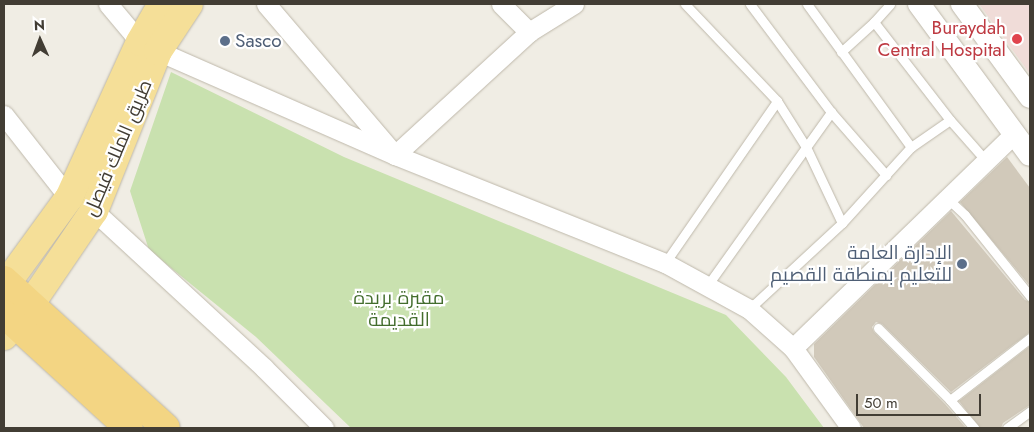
<!DOCTYPE html>
<html>
<head>
<meta charset="utf-8">
<style>
	body { margin:0 }
	#map { position:relative; width:1034px; height:432px; overflow:hidden; background:#f0ede4; font-family:Jost,Cairo,sans-serif }
	div>[style] { position:absolute }
	[style*='--x'] { left:calc(var(--x)*1px); top:calc(var(--y)*1px); width:calc(var(--w)*1px); rotate:calc(var(--a)*1deg) }
	.medical>* { inset:0; background:#f0dcd8 }
	.green>* { inset:0; background:#c9e1af }
	.building>* { inset:0; background:#d1c9ba }
	.roads { filter:drop-shadow(0 0 1px #beb8aa) drop-shadow(0 0 1px #beb8aa) }
	.service>* { height:9px; margin:-4.5px; padding:0 4.5px; transform-origin:4.5px; border-radius:4.5px; background:#fff }
	.minor>* { height:19px; margin:-9.5px; padding:0 9.5px; transform-origin:9.5px; border-radius:9.5px; background:#fff }
	.tertiary>* { height:22px; margin:-11px; padding:0 11px; transform-origin:11px; border-radius:11px; background:#fff }
	.primary>* { height:28px; margin:-14px; padding:0 14px; transform-origin:14px; border-radius:14px; background:#f5df98 }
	.trunk>* { height:28px; margin:-14px; padding:0 14px; transform-origin:14px; border-radius:14px; background:#f3d583 }
	.dots>* { width:14px; height:14px; translate:-50% -50%; box-sizing:border-box; border:2px solid #fff; border-radius:50% }
	span { translate:-50% -50%; white-space:nowrap; text-align:center; line-height:1.15; -webkit-text-stroke:4.5px #fff; paint-order:stroke }
	.health-label { font-size:19px; color:#be3a42 }
	.right { translate:-100% -50%; text-align:right }
	.service-label { font-size:19px; color:#4e5e75 }
	.left { translate:0 -50%; text-align:left }
	.street-label { font-size:19px; color:#423d34 }
	.park-label { font-size:19px; color:#436d2d }
	.frame { position:absolute; inset:0; border:5px solid #423d34; pointer-events:none }
	.north { position:absolute; left:15px; top:15px; width:50px; height:50px; -webkit-text-stroke:4px #fff; paint-order:stroke; rotate:358deg; font-size:14px; font-weight:700; line-height:20px; text-align:center; color:#423d34 }
	.north::after { content:''; display:block; margin:auto; width:18px; height:22px; background:#423d34; clip-path:polygon(50% 0,100% 100%,50% 72%,0 100%) }
	.scale { position:absolute; left:856px; top:394px; width:125px; height:22px; box-sizing:border-box; border:2px solid #423d34; border-top:0; padding-left:6px; font-size:15px; line-height:18px; white-space:nowrap; color:#423d34; -webkit-text-stroke:4px #fff; paint-order:stroke }
</style>
</head>
<body>
<div id="map">
	<div class="medical">
		<div style="clip-path:polygon(979px 4px,1030px 4px,1030px 74px)"></div>
	</div>
	<div class="green">
		<div style="clip-path:polygon(171px 72px,344px 157px,726px 315px,786px 377px,824px 428px,351px 428px,256px 337px,149px 250px,130px 191px)"></div>
	</div>
	<div class="building">
		<div style="clip-path:polygon(1007px 157px,1030px 188px,1030px 286px,960px 202px)"></div>
		<div style="clip-path:polygon(951px 211px,1025px 300px,1030px 302px,1030px 332px,951px 392px,882px 324px,876px 322px,872px 327px,874px 332px,945px 404px,966px 428px,864px 428px,814px 357px,814px 344px)"></div>
		<div style="clip-path:polygon(1030px 346px,1030px 405px,1003px 423px,1001px 428px,980px 428px,959px 401px)"></div>
	</div>
	<div class="roads">
		<div class="service">
			<div style="--x:685;--y:4;--w:134;--a:46.5"></div>
			<div style="--x:777;--y:101;--w:54;--a:57.8"></div>
			<div style="--x:806;--y:147;--w:84;--a:64.7"></div>
			<div style="--x:842;--y:223;--w:127;--a:137.2"></div>
			<div style="--x:807;--y:4;--w:177;--a:54"></div>
			<div style="--x:874;--y:22;--w:124;--a:52.2"></div>
			<div style="--x:841;--y:52;--w:45;--a:-42.3"></div>
			<div style="--x:874;--y:22;--w:24;--a:-48"></div>
			<div style="--x:831;--y:112;--w:84;--a:48.9"></div>
			<div style="--x:948;--y:199;--w:23;--a:43"></div>
			<div style="--x:965;--y:215;--w:104;--a:51.3"></div>
			<div style="--x:842;--y:223;--w:103;--a:-47.8"></div>
			<div style="--x:911;--y:147;--w:47;--a:-34.7"></div>
			<div style="--x:950;--y:120;--w:56;--a:48.6"></div>
			<div style="--x:665;--y:263;--w:197;--a:-55.3"></div>
			<div style="--x:707;--y:286;--w:214;--a:-54.5"></div>
			<div style="--x:831;--y:112;--w:135;--a:-126.9"></div>
			<div style="--x:878;--y:328;--w:102;--a:45"></div>
			<div style="--x:950;--y:400;--w:37;--a:49"></div>
			<div style="--x:950;--y:400;--w:101;--a:-37.8"></div>
			<div style="--x:1007;--y:428;--w:29;--a:-36"></div>
		</div>
		<div class="minor">
			<div style="--x:108;--y:4;--w:50;--a:49.9"></div>
			<div style="--x:266;--y:4;--w:199;--a:49.5"></div>
			<div style="--x:395;--y:155;--w:182;--a:-42.5"></div>
			<div style="--x:529;--y:32;--w:53;--a:-31.9"></div>
			<div style="--x:501;--y:4;--w:40;--a:45"></div>
			<div style="--x:158;--y:51;--w:259;--a:23.7"></div>
			<div style="--x:395;--y:155;--w:291;--a:21.8"></div>
			<div style="--x:665;--y:263;--w:96;--a:28.7"></div>
			<div style="--x:749;--y:309;--w:59;--a:41.6"></div>
			<div style="--x:793;--y:348;--w:99;--a:54.1"></div>
			<div style="--x:4;--y:115;--w:105;--a:51.9"></div>
			<div style="--x:94;--y:211;--w:231;--a:42.7"></div>
			<div style="--x:264;--y:368;--w:85;--a:45"></div>
			<div style="--x:793;--y:348;--w:308;--a:-44.1"></div>
		</div>
		<div class="tertiary">
			<div style="--x:919;--y:4;--w:187;--a:53.7"></div>
			<div style="--x:962;--y:4;--w:115;--a:53.8"></div>
		</div>
		<div class="primary">
			<div style="--x:4;--y:287;--w:110;--a:-53.9"></div>
			<div style="--x:69;--y:198;--w:171;--a:-65.5"></div>
			<div style="--x:140;--y:42;--w:44;--a:-59.9"></div>
			<div style="--x:4;--y:336;--w:40;--a:-50"></div>
			<div style="--x:30;--y:305;--w:114;--a:-55.8"></div>
			<div style="--x:94;--y:211;--w:172;--a:-68.2"></div>
			<div style="--x:158;--y:51;--w:56;--a:-56.6"></div>
		</div>
		<div class="trunk">
			<div style="--x:4;--y:280;--w:219;--a:42.4"></div>
			<div style="--x:4;--y:314;--w:169;--a:42.4"></div>
		</div>
	</div>
	<div class="dots">
		<div style="left:1017px;top:39px;background:#e0444e"></div>
		<div style="left:225px;top:41px;background:#5c6f8a"></div>
		<div style="left:962px;top:264px;background:#5c6f8a"></div>
	</div>
	<div class="health-label">
		<span class="right" style="left:1006px;top:39px">Buraydah<br>Central Hospital</span>
	</div>
	<div class="service-label">
		<span class="left" style="left:235px;top:41px">Sasco</span>
		<span class="right" style="left:952px;top:264px">الإدارة العامة<br>للتعليم بمنطقة القصيم</span>
	</div>
	<div class="street-label">
		<span style="left:118px;top:148px;rotate:-67deg">طريق الملك فيصل</span>
	</div>
	<div class="park-label">
		<span style="left:399px;top:309px">مقبرة بريدة<br>القديمة</span>
	</div>
	<div class="frame"></div>
	<div class="north">N</div>
	<div class="scale">50 m</div>
</div>
</body>
</html>
